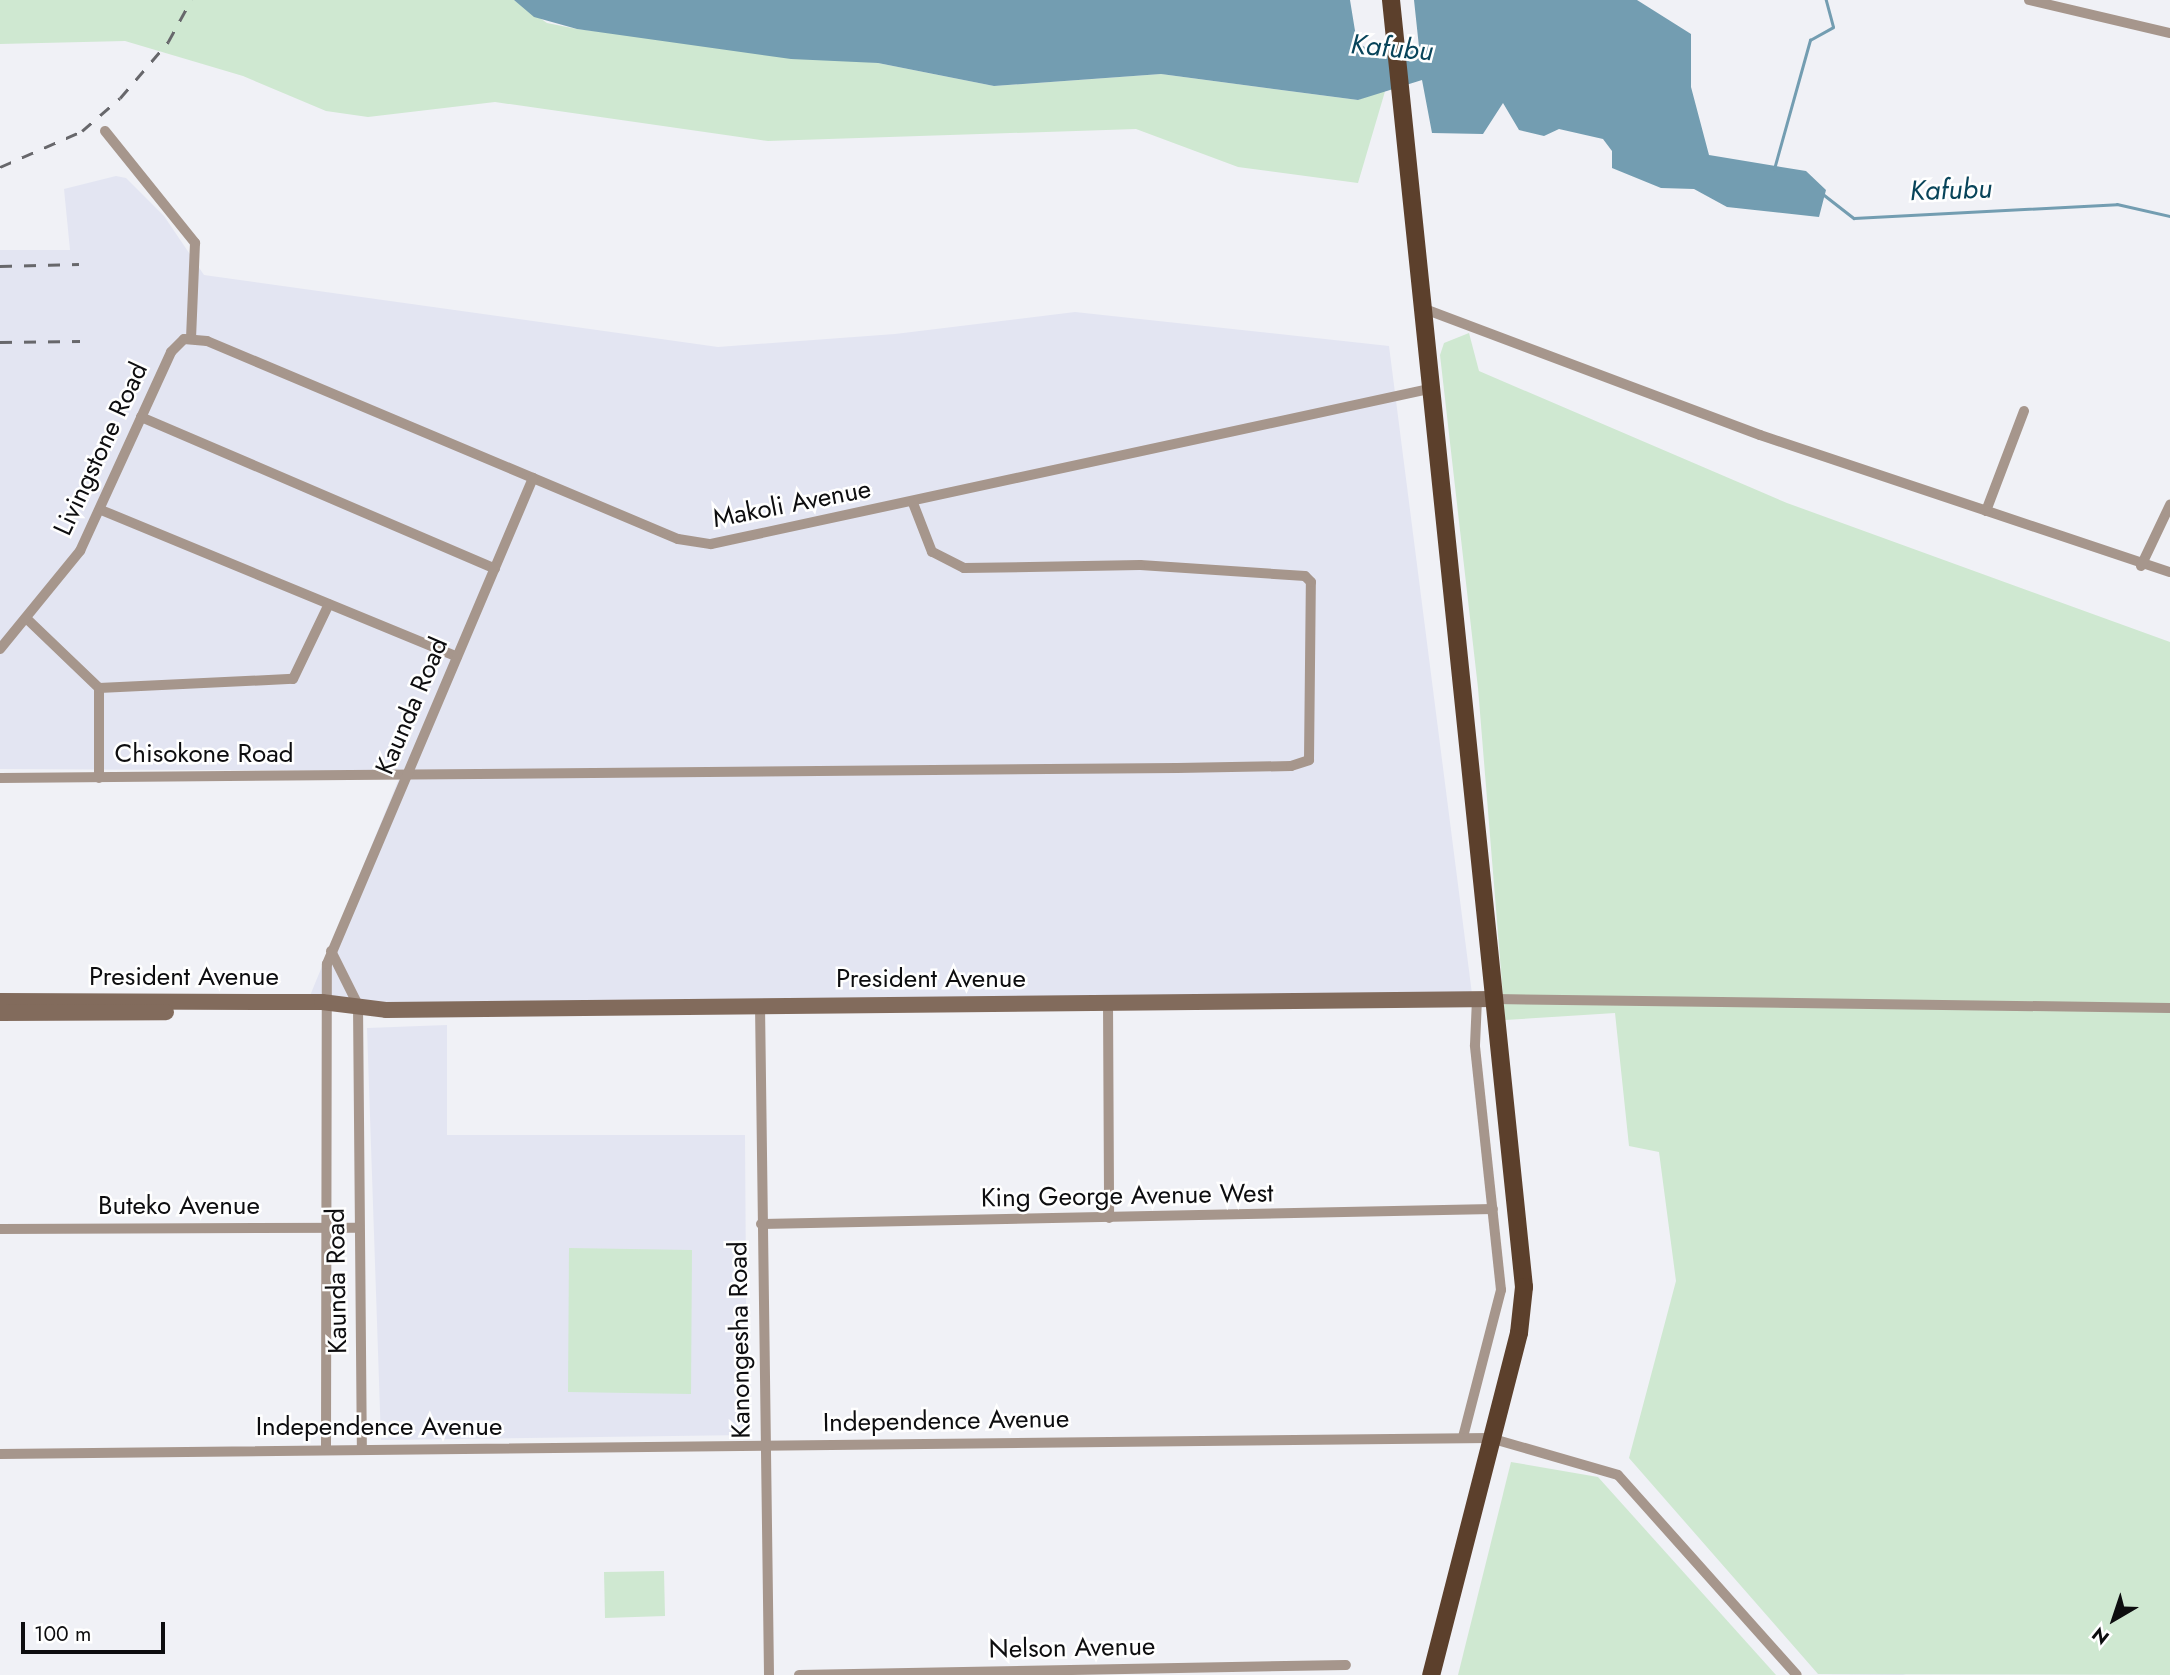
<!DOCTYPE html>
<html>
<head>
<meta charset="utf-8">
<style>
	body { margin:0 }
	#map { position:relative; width:2170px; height:1675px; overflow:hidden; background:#f0f1f6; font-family:Jost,sans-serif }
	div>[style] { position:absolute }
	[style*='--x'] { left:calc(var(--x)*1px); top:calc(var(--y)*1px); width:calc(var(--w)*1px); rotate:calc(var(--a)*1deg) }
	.built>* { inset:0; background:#e3e5f2 }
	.green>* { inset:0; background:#cfe8d1 }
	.water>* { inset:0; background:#739db1 }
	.stream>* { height:2.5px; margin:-1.25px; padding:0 1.25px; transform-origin:1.25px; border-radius:1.25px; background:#739db1 }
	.minor>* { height:10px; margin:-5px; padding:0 5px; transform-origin:5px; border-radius:5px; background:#a6968c }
	.secondary>* { height:16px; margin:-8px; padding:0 8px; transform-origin:8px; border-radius:8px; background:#826b5c }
	.trunk>* { height:18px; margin:-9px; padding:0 9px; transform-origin:9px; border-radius:9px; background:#5c402c }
	.rail>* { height:2.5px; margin-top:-1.25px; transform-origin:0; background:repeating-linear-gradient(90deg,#67676b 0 12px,transparent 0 24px) }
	span { translate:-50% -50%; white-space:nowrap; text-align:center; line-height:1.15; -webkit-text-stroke:5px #fff; paint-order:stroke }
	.street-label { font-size:26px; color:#0d0d0f }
	.water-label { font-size:28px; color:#08445a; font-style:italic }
	.north { position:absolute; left:2079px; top:1584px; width:70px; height:70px; -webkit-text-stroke:5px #fff; paint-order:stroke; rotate:219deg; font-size:19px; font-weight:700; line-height:28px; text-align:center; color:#0d0d0f }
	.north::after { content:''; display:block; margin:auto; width:24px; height:32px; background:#0d0d0f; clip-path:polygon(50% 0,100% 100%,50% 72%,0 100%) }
	.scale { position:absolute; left:21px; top:1622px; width:144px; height:32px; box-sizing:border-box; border:4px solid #0d0d0f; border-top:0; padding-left:9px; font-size:21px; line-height:24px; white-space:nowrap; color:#0d0d0f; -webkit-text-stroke:5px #fff; paint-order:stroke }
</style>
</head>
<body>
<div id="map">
	<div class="built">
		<div style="clip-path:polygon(116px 176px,126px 178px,164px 216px,204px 275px,718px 347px,895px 334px,1075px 312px,1389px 346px,1472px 994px,307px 1003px,402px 771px,0 769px,0 250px,70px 250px,64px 189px)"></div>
		<div style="clip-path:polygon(447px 1025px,447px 1135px,745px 1135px,747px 1435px,381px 1440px,367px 1028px)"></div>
		<div style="clip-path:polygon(1889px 1670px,1906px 1675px,1818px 1674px)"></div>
	</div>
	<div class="green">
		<div style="clip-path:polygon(0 0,514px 0,547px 23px,577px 29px,878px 63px,994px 86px,1161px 74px,1358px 100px,1386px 88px,1358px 183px,1238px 167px,1136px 129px,768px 141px,495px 102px,368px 117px,326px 111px,243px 76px,125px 41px,0 44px)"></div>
		<div style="clip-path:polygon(1469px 333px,1479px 371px,1787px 503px,2170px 642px,2170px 1675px,1818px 1674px,1629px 1458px,1676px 1281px,1659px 1152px,1629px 1146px,1615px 1013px,1505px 1020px,1478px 688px,1440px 355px,1444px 343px)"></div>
		<div style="clip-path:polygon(569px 1248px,692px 1250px,691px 1394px,568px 1392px)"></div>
		<div style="clip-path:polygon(1511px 1462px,1598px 1477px,1776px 1675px,1458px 1675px)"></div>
		<div style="clip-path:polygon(664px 1571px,665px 1616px,605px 1618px,604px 1572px)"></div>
	</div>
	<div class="water">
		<div style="clip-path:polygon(514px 0,1350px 0,1357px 43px,1382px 56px,1419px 47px,1414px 0,1637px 0,1691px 34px,1691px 87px,1709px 155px,1806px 171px,1826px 190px,1819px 217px,1727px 207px,1694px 189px,1661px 188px,1612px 168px,1612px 151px,1603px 139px,1559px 129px,1544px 136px,1519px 130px,1503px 103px,1483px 134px,1432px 133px,1422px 80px,1358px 100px,1161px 74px,994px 86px,878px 63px,791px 59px,577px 29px,534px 17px)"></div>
	</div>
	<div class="stream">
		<div style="--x:1774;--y:169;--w:134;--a:-74.4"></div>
		<div style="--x:1810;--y:40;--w:26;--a:-29"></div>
		<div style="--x:1833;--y:27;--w:28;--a:-105"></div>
		<div style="--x:1823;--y:194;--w:39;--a:38"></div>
		<div style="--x:1854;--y:218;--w:263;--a:-3"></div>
		<div style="--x:2117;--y:204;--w:54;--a:12.8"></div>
	</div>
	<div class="minor">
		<div style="--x:2029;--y:0;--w:145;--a:13.2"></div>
		<div style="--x:105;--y:131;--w:144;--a:51.2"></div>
		<div style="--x:195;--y:243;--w:95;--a:92.4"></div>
		<div style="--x:1422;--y:308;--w:361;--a:20.6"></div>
		<div style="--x:1760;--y:435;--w:432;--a:18.5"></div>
		<div style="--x:141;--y:417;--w:385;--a:23.2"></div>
		<div style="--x:101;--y:510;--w:385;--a:22.4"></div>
		<div style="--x:1986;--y:511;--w:107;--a:-69.2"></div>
		<div style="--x:2141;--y:566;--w:68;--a:-64.6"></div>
		<div style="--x:26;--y:618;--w:101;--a:43.8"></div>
		<div style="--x:99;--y:688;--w:90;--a:90"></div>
		<div style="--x:0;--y:649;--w:127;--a:-50.8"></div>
		<div style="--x:80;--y:551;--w:219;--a:-65.4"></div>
		<div style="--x:171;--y:352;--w:18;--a:-45"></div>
		<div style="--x:184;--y:339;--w:23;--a:5"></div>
		<div style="--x:207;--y:341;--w:511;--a:22.8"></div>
		<div style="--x:678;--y:539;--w:33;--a:9"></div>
		<div style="--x:711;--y:544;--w:735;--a:-12.18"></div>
		<div style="--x:99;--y:688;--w:194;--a:-2.7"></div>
		<div style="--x:293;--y:679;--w:83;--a:-64.4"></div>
		<div style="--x:0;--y:778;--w:1177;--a:-0.49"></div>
		<div style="--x:1177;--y:768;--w:114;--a:-1"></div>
		<div style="--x:1291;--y:766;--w:19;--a:-18"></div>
		<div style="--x:1309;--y:760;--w:178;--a:-89.4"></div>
		<div style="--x:1311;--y:582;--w:8;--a:-135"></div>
		<div style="--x:1305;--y:576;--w:165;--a:-176.2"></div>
		<div style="--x:1140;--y:565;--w:176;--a:179"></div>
		<div style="--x:964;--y:568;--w:36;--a:-153"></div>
		<div style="--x:932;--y:552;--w:53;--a:-111.2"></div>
		<div style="--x:331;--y:951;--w:60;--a:63.4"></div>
		<div style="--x:358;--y:1005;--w:444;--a:89.5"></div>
		<div style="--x:1495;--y:999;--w:675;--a:0.76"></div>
		<div style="--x:1108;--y:1002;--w:216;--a:89.7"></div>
		<div style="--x:760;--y:1005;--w:670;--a:89.23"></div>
		<div style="--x:761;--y:1224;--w:732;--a:-1.17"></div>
		<div style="--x:0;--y:1229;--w:359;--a:-0.2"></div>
		<div style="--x:1463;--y:1437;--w:152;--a:-75.5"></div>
		<div style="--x:1501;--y:1290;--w:246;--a:-96.1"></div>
		<div style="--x:1475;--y:1045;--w:46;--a:-87.5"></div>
		<div style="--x:326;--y:1449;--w:485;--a:-89.9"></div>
		<div style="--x:327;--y:964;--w:528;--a:-67.03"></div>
		<div style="--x:0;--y:1454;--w:1490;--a:-0.62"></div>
		<div style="--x:1490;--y:1438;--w:133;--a:16.1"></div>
		<div style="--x:1618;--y:1475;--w:268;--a:48.2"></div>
		<div style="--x:799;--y:1675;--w:547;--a:-1.05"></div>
	</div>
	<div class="secondary">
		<div style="--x:0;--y:1001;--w:322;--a:0.2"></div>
		<div style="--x:322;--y:1002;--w:64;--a:7.1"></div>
		<div style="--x:386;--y:1010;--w:1109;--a:-0.57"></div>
		<div style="--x:0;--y:1013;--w:166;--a:-0.3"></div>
	</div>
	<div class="trunk">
		<div style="--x:1391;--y:0;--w:1294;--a:84.1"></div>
		<div style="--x:1524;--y:1287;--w:46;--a:96.2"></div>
		<div style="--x:1519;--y:1333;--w:353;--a:104.4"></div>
	</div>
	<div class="rail">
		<div style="--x:0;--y:167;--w:90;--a:-23.7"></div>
		<div style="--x:82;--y:131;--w:50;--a:-41"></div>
		<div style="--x:120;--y:98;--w:74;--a:-49.4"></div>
		<div style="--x:168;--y:42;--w:48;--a:-61.3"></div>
		<div style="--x:0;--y:266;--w:79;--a:-1.5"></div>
		<div style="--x:0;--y:342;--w:80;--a:-0.7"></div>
	</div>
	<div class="street-label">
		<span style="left:101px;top:449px;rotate:-65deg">Livingstone Road</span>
		<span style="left:792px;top:504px;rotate:-11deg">Makoli Avenue</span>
		<span style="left:412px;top:706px;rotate:-67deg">Kaunda Road</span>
		<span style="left:204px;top:754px">Chisokone Road</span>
		<span style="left:184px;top:977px">President Avenue</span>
		<span style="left:931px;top:979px">President Avenue</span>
		<span style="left:1127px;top:1196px;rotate:-1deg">King George Avenue West</span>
		<span style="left:179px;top:1206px">Buteko Avenue</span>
		<span style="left:337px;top:1281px;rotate:-91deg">Kaunda Road</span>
		<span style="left:740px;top:1340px;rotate:-91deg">Kanongesha Road</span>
		<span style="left:946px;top:1421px;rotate:-1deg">Independence Avenue</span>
		<span style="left:379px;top:1427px">Independence Avenue</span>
		<span style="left:1072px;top:1648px;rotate:-1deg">Nelson Avenue</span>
	</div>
	<div class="water-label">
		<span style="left:1392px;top:48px;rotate:5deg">Kafubu</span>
		<span style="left:1951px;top:190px;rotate:-2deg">Kafubu</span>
	</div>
	<div class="north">N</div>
	<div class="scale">100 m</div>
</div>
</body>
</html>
